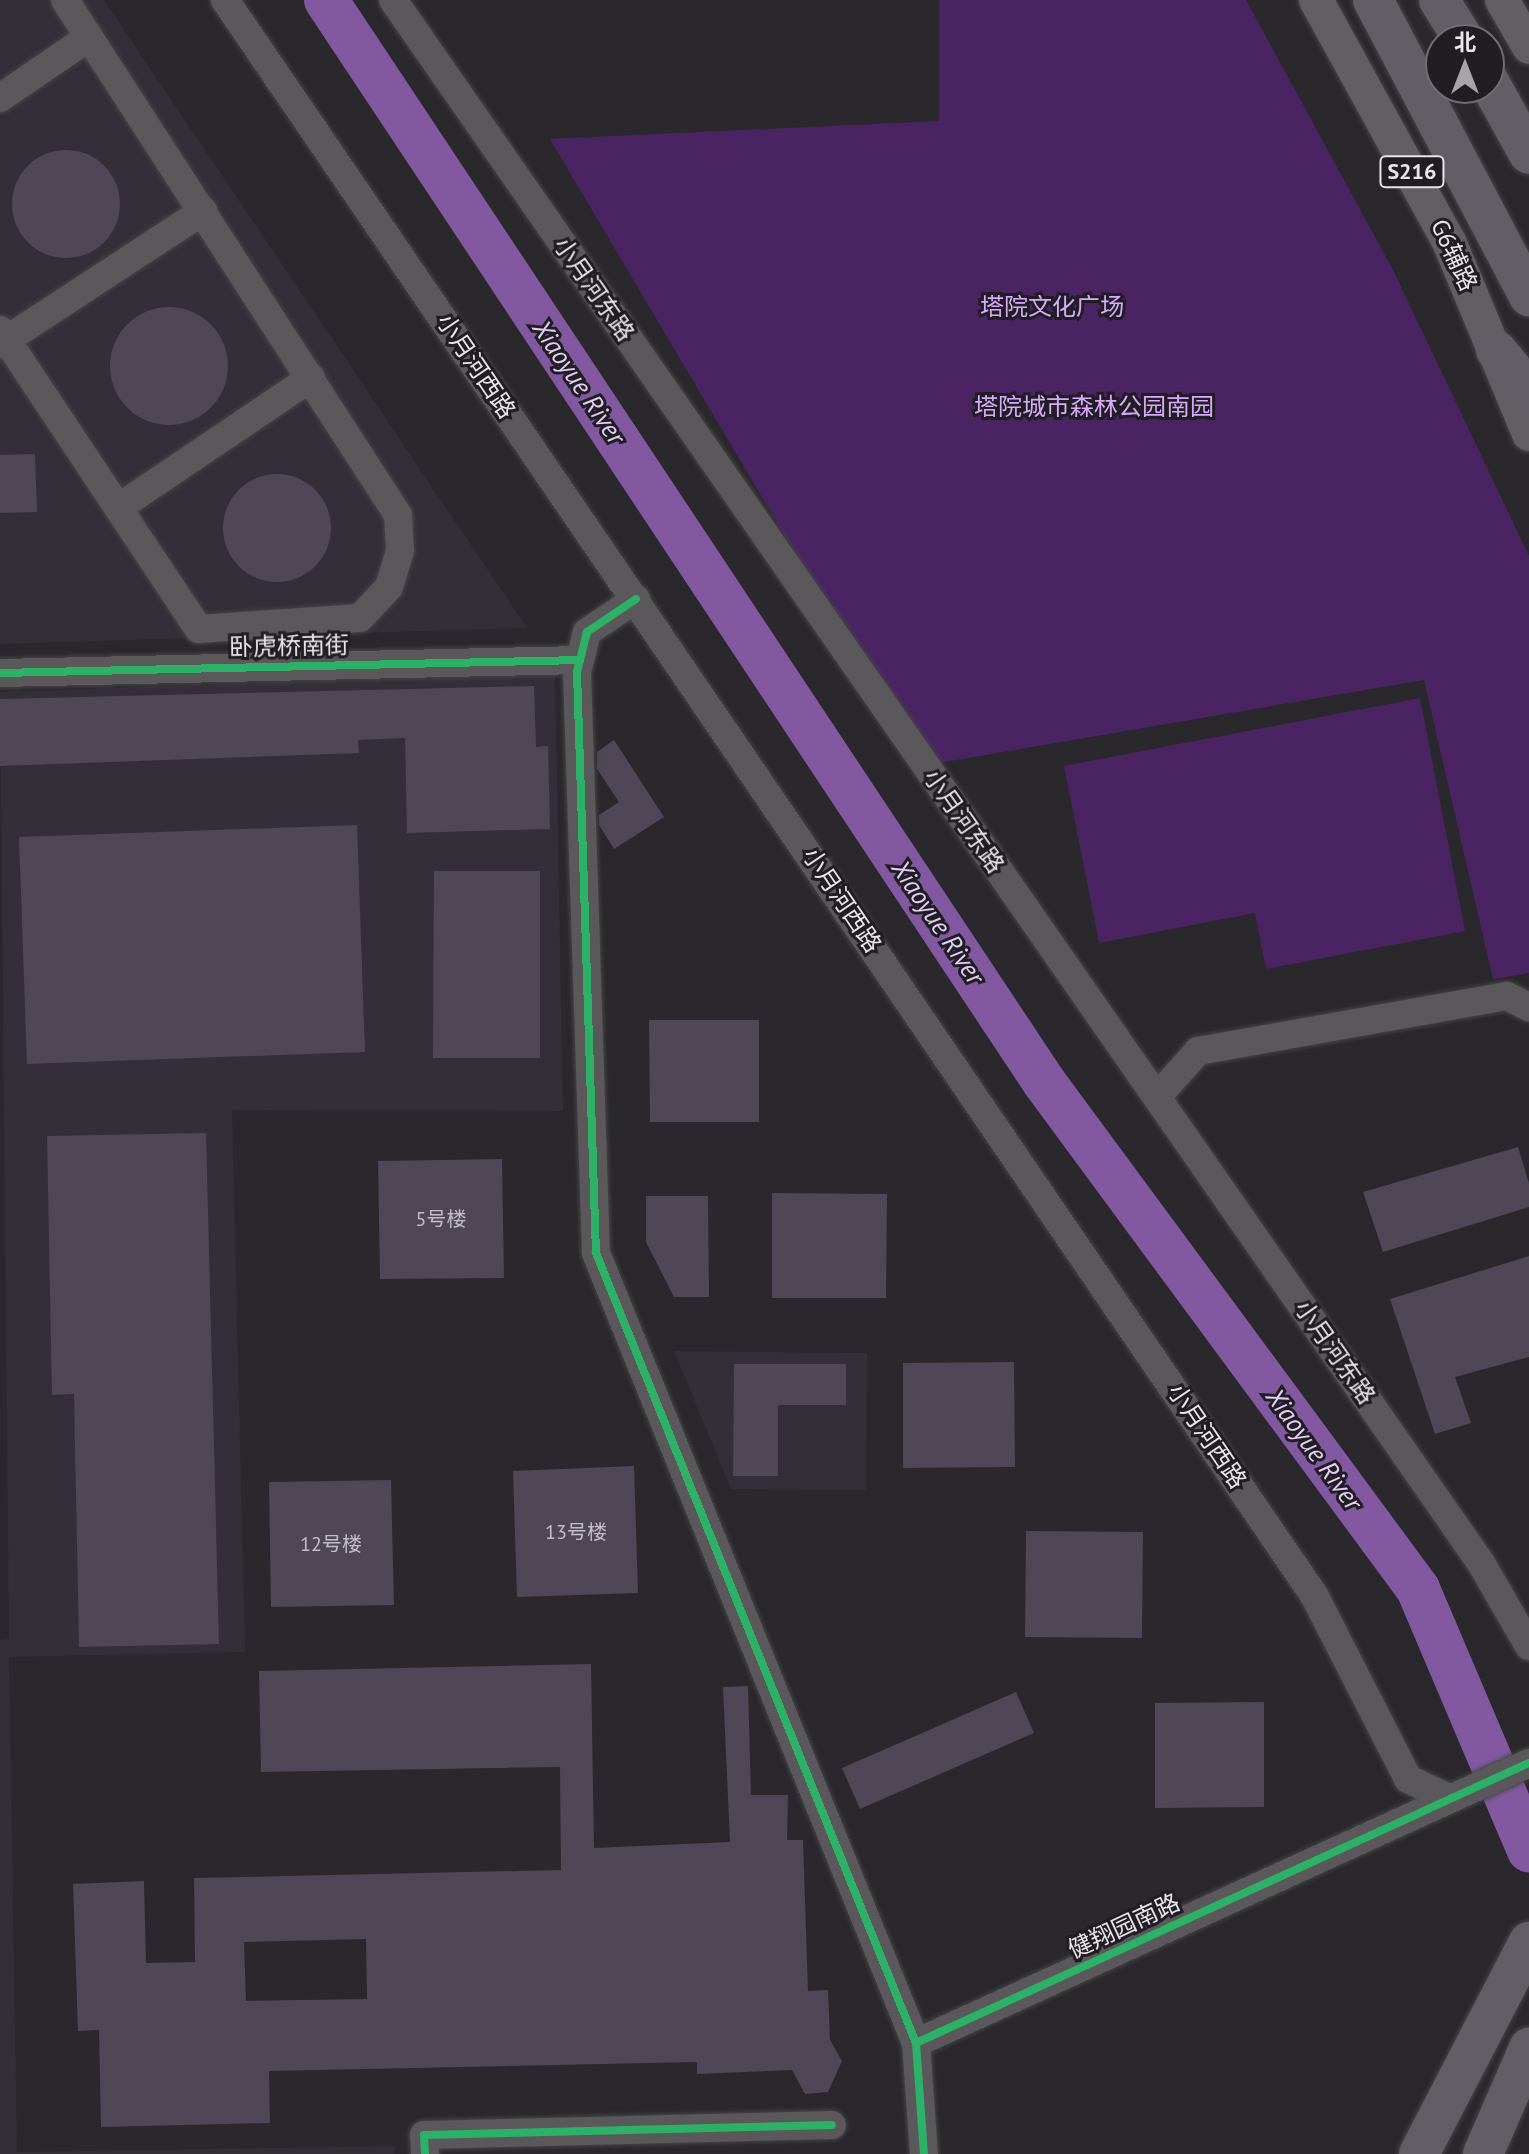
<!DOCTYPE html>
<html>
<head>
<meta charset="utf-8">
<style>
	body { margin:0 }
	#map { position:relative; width:1529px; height:2154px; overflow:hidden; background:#2a282c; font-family:"PT Sans","Noto Sans SC",sans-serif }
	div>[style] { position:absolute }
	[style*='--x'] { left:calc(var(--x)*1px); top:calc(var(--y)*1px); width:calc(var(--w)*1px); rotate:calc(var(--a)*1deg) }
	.built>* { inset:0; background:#342e38 }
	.green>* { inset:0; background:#4a2462 }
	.river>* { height:44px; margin:-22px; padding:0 22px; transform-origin:22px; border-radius:22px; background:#8259a0 }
	.building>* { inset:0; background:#4f4656 }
	.round { border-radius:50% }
	.roads { filter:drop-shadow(0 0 2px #464447) drop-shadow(0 0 2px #464447) }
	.minor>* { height:28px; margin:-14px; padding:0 14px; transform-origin:14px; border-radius:14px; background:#5a585b }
	.major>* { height:34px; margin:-17px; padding:0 17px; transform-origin:17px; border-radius:17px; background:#615e64 }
	.highway>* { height:40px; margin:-20px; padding:0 20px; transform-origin:20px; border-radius:20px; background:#615e65 }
	.cycleway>* { height:8px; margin:-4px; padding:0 4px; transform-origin:4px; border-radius:4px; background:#2db169 }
	span { translate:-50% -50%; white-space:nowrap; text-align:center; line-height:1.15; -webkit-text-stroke:6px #201e23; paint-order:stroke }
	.number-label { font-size:20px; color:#c2bec5 }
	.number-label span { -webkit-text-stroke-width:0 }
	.shield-label span { padding:2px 6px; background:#201e23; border:2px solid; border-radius:6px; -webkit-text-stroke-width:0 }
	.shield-label { font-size:22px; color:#e8e6ea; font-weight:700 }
	.street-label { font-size:24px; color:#e8e6ea }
	.park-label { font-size:24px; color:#d8a9fc }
	.water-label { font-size:26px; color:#e4cdf7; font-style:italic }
	.north { position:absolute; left:1425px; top:24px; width:80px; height:80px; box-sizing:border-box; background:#201e23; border:2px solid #706e73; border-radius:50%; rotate:0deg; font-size:22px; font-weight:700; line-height:32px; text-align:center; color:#e8e6ea }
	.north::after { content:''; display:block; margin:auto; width:28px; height:36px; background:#a6a4a8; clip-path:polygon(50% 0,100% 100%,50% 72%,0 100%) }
</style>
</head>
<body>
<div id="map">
	<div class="built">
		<div style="clip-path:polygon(0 0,104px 0,527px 628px,0 644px)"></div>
		<div style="clip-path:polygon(555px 673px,563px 1111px,232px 1110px,245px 1652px,9px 1657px,17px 2152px,394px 2146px,394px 2154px,0 2154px,0 1640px,9px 1639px,0 692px)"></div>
		<div style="clip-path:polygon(674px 1351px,867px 1353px,866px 1490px,731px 1489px)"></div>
	</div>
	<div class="green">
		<div style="clip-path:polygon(939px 0,1246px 0,1393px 270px,1529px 556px,1529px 973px,1493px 979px,1424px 680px,921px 766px,550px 139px,939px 121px)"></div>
		<div style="clip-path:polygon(1420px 698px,1465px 931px,1266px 969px,1255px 913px,1099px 943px,1064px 766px)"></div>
	</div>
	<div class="river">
		<div style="--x:326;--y:0;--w:1299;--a:56.43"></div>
		<div style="--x:1044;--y:1082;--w:630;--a:53.58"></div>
		<div style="--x:1418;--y:1589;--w:284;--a:67"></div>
	</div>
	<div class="building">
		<div class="round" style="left:12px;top:150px;width:108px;height:108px"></div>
		<div class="round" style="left:110px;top:307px;width:118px;height:118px"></div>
		<div style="clip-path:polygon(35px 454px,37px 512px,0 513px,0 455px)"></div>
		<div class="round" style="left:223px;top:474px;width:108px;height:108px"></div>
		<div style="clip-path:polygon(534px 686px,536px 747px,548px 746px,550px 829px,407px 833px,405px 738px,358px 740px,359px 753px,0 766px,0 699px)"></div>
		<div style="clip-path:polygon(614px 740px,664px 817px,614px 849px,599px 825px,599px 815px,619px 802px,597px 769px,597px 752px)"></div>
		<div style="clip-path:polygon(357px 825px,365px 1052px,27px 1064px,19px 837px)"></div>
		<div style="clip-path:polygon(434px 871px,540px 871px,540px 1058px,433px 1058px)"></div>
		<div style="clip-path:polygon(649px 1020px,759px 1020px,759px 1122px,650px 1122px)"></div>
		<div style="clip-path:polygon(206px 1133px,219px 1644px,79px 1647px,74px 1394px,52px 1395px,47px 1136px)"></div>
		<div style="clip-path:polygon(1518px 1147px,1529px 1183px,1529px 1207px,1383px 1252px,1363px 1192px)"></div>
		<div style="clip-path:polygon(502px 1159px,504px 1278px,380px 1279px,378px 1161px)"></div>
		<div style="clip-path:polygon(772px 1193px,887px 1194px,886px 1298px,772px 1298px)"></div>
		<div style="clip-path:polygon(646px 1196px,708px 1196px,709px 1297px,674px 1297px,646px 1242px)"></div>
		<div style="clip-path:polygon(1529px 1256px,1529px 1357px,1455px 1377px,1471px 1423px,1435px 1434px,1390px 1299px)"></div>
		<div style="clip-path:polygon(1014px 1362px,1015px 1467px,903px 1468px,903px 1363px)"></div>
		<div style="clip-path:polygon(734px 1364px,846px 1364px,846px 1405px,778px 1405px,778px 1476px,733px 1476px)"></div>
		<div style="clip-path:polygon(634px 1466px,638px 1593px,517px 1597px,513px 1471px)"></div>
		<div style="clip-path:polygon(391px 1480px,394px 1605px,271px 1607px,269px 1482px)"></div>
		<div style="clip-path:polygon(1026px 1531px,1143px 1532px,1142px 1638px,1025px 1637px)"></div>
		<div style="clip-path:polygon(evenodd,591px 1664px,594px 1848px,730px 1842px,723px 1687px,748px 1686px,751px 1795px,788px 1795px,787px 1840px,803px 1840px,808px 1991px,828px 1990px,830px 2040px,842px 2061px,828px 2092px,805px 2094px,792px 2070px,697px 2074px,697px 2062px,269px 2071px,270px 2123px,101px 2127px,99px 2030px,78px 2031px,73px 1884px,144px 1881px,146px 1963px,195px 1962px,194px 1878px,561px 1870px,560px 1767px,261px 1772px,259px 1671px,591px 1664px,366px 1939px,367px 1999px,246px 2001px,244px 1942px,366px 1939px)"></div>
		<div style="clip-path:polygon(1016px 1692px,1034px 1733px,860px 1809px,842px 1768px)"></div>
		<div style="clip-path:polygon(1264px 1702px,1264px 1807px,1155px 1808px,1155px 1703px)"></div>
	</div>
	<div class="roads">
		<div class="minor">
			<div style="--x:225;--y:0;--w:1931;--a:55.68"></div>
			<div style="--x:1314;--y:1595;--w:207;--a:62.9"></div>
			<div style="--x:1408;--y:1779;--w:45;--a:24.9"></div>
			<div style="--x:393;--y:0;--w:1904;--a:55.16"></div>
			<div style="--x:1481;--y:1563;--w:96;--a:60"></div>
			<div style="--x:0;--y:98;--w:108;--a:-34.4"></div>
			<div style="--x:0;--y:330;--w:359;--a:56.4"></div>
			<div style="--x:199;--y:629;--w:161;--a:-3.9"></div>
			<div style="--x:360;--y:618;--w:42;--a:-46.9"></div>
			<div style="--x:389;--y:587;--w:38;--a:-73"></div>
			<div style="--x:400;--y:551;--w:36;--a:-93"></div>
			<div style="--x:398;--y:515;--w:613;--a:-122.89"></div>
			<div style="--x:0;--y:344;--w:243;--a:-33.2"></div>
			<div style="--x:118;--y:508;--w:233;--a:-34"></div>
			<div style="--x:636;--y:599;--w:59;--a:146"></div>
			<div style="--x:587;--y:632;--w:41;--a:104"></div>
			<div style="--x:577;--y:672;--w:581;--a:88.13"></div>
			<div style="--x:596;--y:1253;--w:852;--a:67.95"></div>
			<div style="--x:916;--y:2043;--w:111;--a:85.9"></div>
			<div style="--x:0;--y:673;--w:580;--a:-1.28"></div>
			<div style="--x:1157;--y:1097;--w:62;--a:-48.3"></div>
			<div style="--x:1198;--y:1051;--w:314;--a:-10.1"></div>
			<div style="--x:1507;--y:996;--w:25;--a:27"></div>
			<div style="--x:916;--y:2043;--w:674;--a:-24.55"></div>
			<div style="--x:425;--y:2154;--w:19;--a:-93"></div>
			<div style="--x:424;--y:2135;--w:408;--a:-1.4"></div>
		</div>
		<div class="major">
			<div style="--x:1316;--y:0;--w:278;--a:61.2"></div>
			<div style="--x:1450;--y:244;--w:206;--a:67.4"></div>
			<div style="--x:1502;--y:0;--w:54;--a:60.1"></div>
		</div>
		<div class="highway">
			<div style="--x:1373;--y:0;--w:335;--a:62.2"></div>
			<div style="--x:1439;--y:0;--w:47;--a:58"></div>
			<div style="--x:1489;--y:82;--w:82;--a:60.9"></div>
			<div style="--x:1496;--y:350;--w:52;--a:50.5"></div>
			<div style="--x:1419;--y:2154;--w:239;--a:-62.6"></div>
			<div style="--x:1483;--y:2154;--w:116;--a:-66.5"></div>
		</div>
	</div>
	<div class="cycleway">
		<div style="--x:636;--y:599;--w:59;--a:146"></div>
		<div style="--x:587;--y:632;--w:41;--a:104"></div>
		<div style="--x:577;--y:672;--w:581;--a:88.13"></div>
		<div style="--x:596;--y:1253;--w:852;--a:67.95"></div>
		<div style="--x:916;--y:2043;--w:111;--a:85.9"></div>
		<div style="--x:0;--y:673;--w:580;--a:-1.28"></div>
		<div style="--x:916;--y:2043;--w:674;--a:-24.55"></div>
		<div style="--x:425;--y:2154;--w:19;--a:-93"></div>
		<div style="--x:424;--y:2135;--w:408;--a:-1.4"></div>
	</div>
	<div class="number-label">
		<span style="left:441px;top:1219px">5号楼</span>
		<span style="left:576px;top:1532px">13号楼</span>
		<span style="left:331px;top:1544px">12号楼</span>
	</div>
	<div class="shield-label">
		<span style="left:1412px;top:172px">S216</span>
	</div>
	<div class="street-label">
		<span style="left:1454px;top:255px;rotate:65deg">G6辅路</span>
		<span style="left:594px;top:289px;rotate:55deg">小月河东路</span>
		<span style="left:476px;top:366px;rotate:56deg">小月河西路</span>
		<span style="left:289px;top:646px;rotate:-1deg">卧虎桥南街</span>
		<span style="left:964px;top:821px;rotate:55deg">小月河东路</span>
		<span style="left:842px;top:900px;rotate:56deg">小月河西路</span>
		<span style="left:1335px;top:1352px;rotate:55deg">小月河东路</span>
		<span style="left:1207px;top:1436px;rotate:56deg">小月河西路</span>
		<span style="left:1124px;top:1926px;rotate:-25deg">健翔园南路</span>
	</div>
	<div class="park-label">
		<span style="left:1052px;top:307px">塔院文化广场</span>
		<span style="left:1094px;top:407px">塔院城市森林公园南园</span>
	</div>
	<div class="water-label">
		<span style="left:579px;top:382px;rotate:56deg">Xiaoyue River</span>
		<span style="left:938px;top:922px;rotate:56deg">Xiaoyue River</span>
		<span style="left:1314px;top:1449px;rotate:54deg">Xiaoyue River</span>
	</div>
	<div class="north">北</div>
</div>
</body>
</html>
